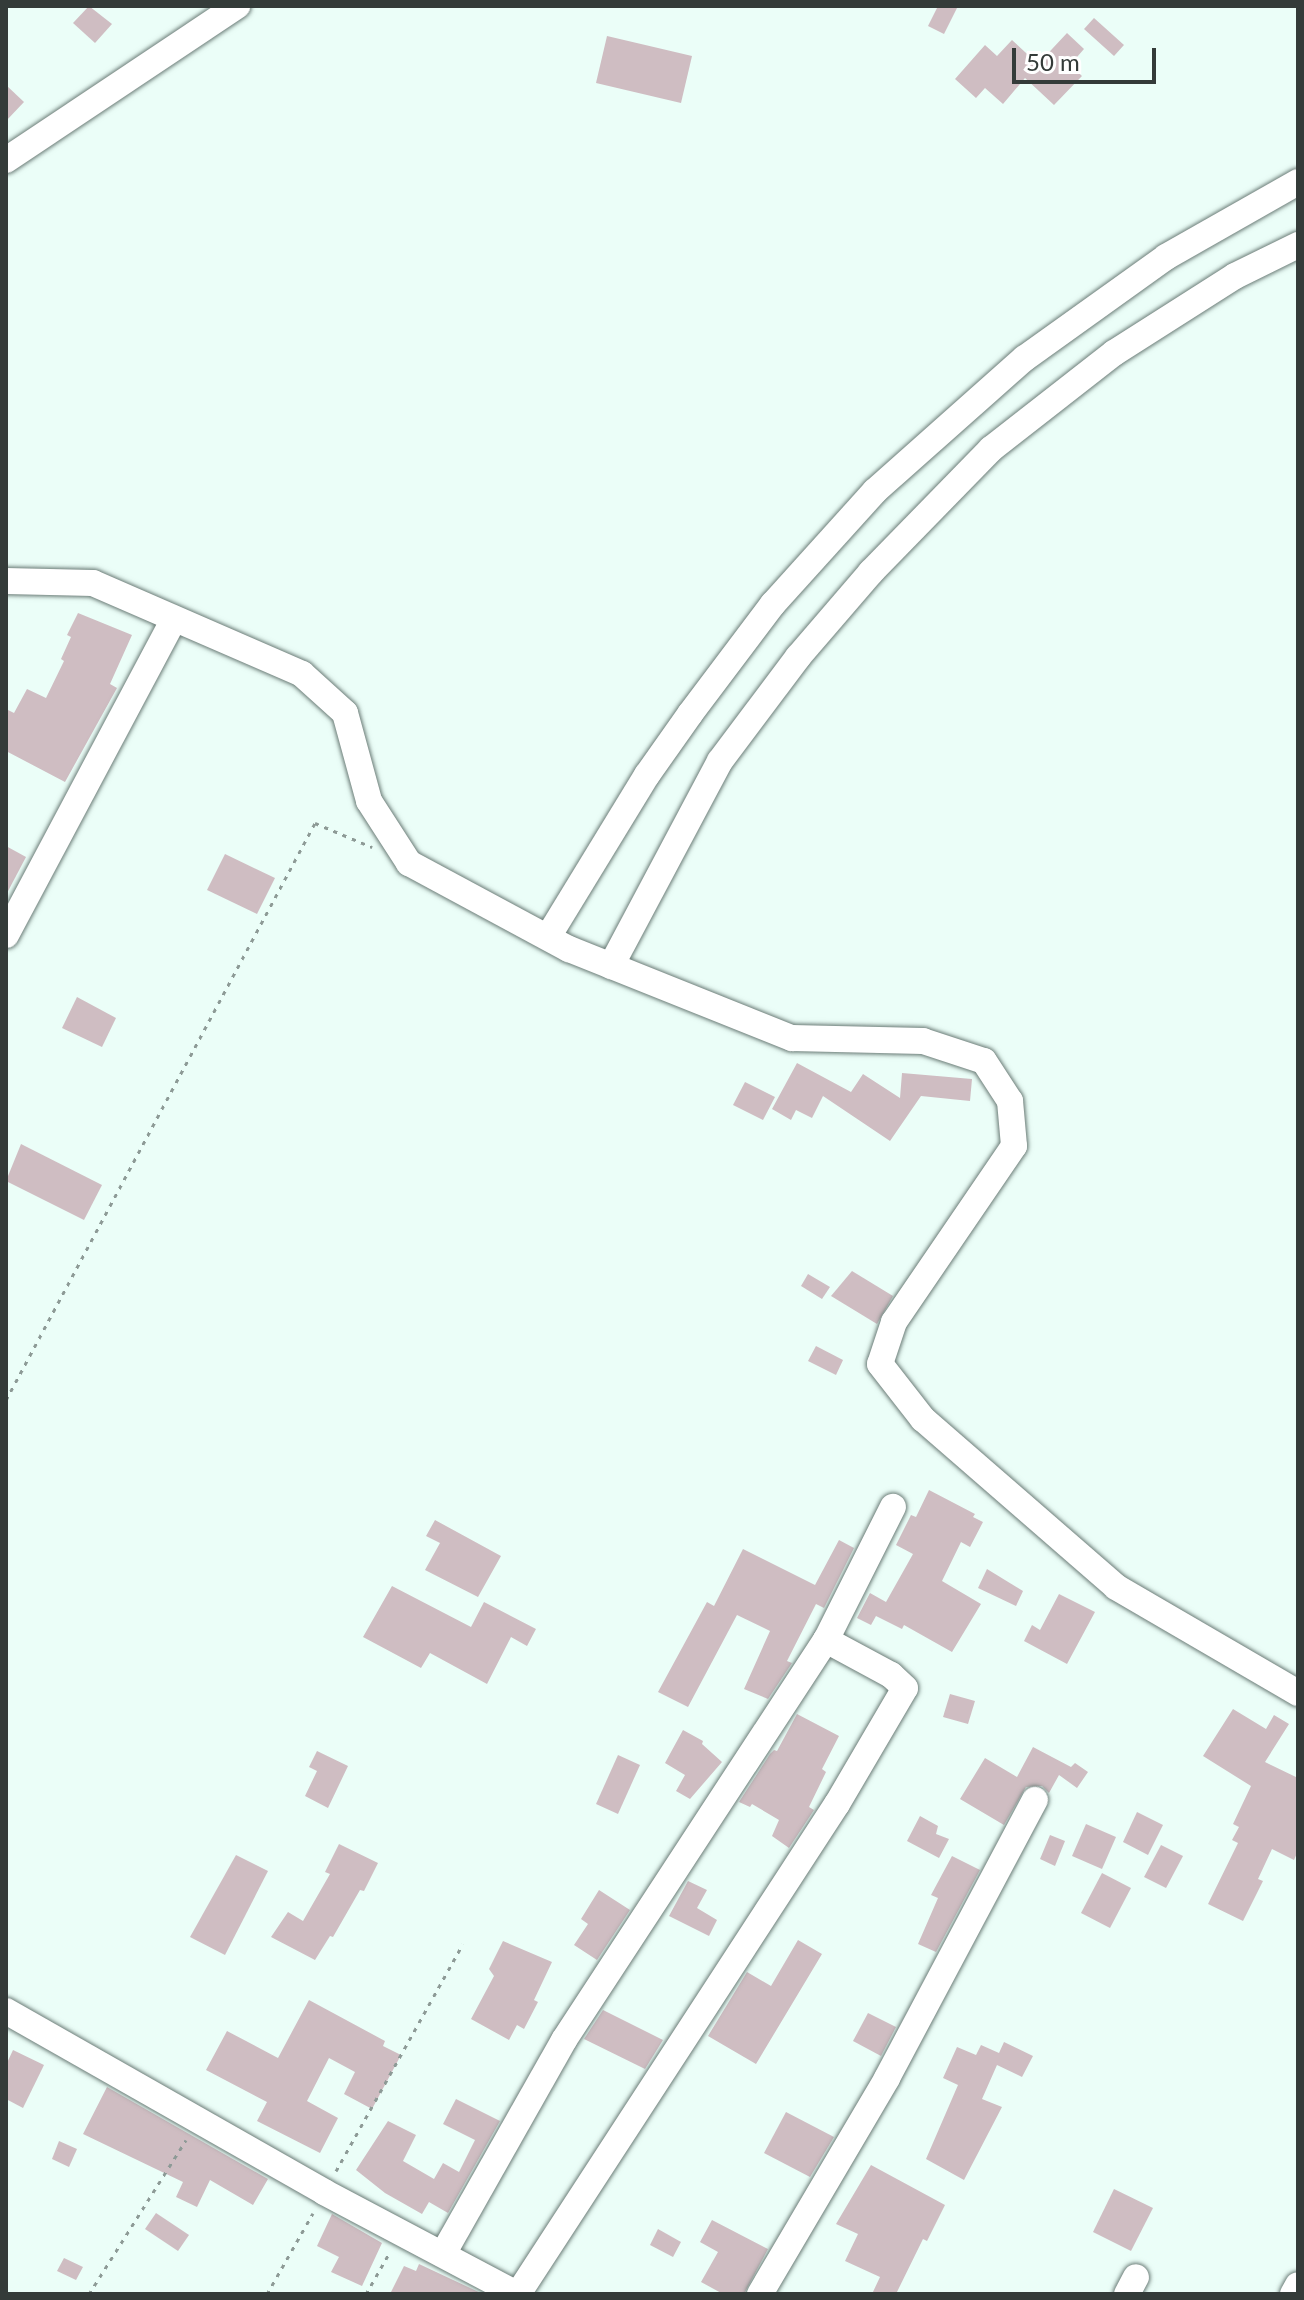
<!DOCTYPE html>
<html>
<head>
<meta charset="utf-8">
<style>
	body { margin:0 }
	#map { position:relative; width:1304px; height:2300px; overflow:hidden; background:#ebfef8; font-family:Lato,sans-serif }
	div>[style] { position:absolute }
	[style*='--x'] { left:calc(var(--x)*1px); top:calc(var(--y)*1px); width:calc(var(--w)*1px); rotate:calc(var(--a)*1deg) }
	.building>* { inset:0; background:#cfbdc2 }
	.path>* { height:3px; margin-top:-1.5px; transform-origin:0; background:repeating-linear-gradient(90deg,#8d9a96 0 4px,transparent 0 10px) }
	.roads { filter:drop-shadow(0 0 2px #6b7c77) drop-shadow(0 0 2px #6b7c77) }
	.minor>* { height:26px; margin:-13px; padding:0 13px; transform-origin:13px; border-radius:13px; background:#fff }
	span { translate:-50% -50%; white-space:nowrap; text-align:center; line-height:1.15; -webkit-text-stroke:6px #fff; paint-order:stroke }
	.frame { position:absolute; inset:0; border:8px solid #343b39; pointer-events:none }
	.scale { position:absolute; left:1012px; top:48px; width:144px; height:36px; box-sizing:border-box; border:4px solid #343b39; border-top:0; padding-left:10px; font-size:24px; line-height:28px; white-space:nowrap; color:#343b39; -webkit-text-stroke:6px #fff; paint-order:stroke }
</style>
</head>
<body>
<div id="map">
	<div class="building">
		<div style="clip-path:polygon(89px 6px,112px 24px,95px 43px,73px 23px)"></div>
		<div style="clip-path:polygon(938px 6px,958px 6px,944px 34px,928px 26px)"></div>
		<div style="clip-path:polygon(1094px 18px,1124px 45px,1114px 56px,1084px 29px)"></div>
		<div style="clip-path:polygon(1067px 33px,1084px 49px,1070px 65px,1082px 76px,1054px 105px,1025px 78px,1003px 104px,985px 88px,976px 98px,955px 79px,985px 45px,997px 56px,1012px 40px,1038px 64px)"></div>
		<div style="clip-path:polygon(607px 36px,692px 56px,681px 103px,596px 83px)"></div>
		<div style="clip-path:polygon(6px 85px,24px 102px,6px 121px)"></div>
		<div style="clip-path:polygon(78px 613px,132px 635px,110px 684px,117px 688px,65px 782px,6px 751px,6px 709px,14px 713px,27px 689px,46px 698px,64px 661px,61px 659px,71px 637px,67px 635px)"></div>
		<div style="clip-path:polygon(6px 846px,26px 857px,6px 895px)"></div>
		<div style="clip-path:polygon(225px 854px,275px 878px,257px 914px,207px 890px)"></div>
		<div style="clip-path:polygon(77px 997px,116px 1018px,102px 1047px,62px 1028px)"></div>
		<div style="clip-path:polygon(797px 1063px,851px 1092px,863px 1074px,900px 1098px,902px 1073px,972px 1079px,970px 1101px,921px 1096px,890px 1141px,823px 1096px,812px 1118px,796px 1110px,791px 1120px,772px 1109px)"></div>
		<div style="clip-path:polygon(745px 1082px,775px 1097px,763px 1120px,733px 1105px)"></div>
		<div style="clip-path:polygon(21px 1144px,102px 1185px,84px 1220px,6px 1181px)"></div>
		<div style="clip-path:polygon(852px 1271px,893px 1296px,877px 1324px,831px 1296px)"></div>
		<div style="clip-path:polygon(808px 1274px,830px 1287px,822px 1299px,801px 1286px)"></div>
		<div style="clip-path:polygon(816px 1346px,843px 1360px,836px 1375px,808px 1361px)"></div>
		<div style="clip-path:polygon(929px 1490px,975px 1514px,973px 1517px,983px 1522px,970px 1547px,961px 1542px,942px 1581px,981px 1604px,952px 1652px,904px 1625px,902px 1629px,876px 1616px,871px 1625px,857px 1618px,870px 1593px,886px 1602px,913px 1554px,896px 1545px,911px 1515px,916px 1517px)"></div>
		<div style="clip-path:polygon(435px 1520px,501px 1556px,478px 1597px,425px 1570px,440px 1543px,426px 1536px)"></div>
		<div style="clip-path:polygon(839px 1540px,854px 1548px,824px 1608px,816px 1604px,787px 1661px,792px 1663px,768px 1699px,744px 1689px,770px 1631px,737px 1615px,688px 1707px,658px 1692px,707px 1602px,714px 1606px,743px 1549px,815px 1585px)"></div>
		<div style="clip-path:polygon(987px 1569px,1023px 1591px,1016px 1606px,978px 1588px)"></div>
		<div style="clip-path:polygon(392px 1586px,471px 1627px,484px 1602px,536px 1629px,527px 1646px,511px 1637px,487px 1684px,430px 1653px,421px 1668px,363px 1637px)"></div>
		<div style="clip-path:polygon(1059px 1594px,1095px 1612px,1067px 1664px,1024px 1641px,1032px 1625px,1040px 1630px)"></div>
		<div style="clip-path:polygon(950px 1694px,975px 1701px,968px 1724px,943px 1717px)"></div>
		<div style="clip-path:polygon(1233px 1709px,1266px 1729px,1274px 1715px,1289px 1724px,1265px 1762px,1298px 1778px,1298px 1851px,1294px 1860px,1272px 1849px,1258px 1879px,1263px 1881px,1243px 1921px,1208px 1904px,1238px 1843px,1232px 1840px,1239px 1827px,1233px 1824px,1251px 1786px,1203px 1756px)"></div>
		<div style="clip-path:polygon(797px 1714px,839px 1736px,822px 1769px,826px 1772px,809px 1807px,814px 1810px,789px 1848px,772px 1836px,779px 1820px,752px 1804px,750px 1807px,739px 1802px,770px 1754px,774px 1750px,777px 1751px)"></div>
		<div style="clip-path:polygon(683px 1730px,703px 1741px,702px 1744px,722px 1762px,690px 1799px,676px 1791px,685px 1775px,665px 1763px)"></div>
		<div style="clip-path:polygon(1033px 1747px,1071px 1767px,1075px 1763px,1088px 1772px,1077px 1788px,1059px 1775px,1049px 1793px,1042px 1786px,1026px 1787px,1004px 1825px,960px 1799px,985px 1758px,1017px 1777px)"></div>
		<div style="clip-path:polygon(317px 1751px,348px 1766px,328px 1808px,305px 1796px,317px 1771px,309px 1767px)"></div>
		<div style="clip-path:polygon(618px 1755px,640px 1765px,618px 1814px,596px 1804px)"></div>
		<div style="clip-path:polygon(1137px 1812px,1163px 1825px,1148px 1855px,1123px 1842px)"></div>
		<div style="clip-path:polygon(920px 1816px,938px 1826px,936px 1834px,949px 1839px,939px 1858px,907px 1841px)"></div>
		<div style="clip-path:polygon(1086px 1824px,1116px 1837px,1102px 1869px,1072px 1856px)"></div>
		<div style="clip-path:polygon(1050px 1835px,1065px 1841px,1055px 1866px,1040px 1859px)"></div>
		<div style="clip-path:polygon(339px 1844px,378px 1863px,364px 1891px,360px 1890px,333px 1937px,330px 1936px,315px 1960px,271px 1937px,288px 1912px,303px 1921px,330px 1874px,325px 1872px)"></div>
		<div style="clip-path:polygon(1161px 1845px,1183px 1856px,1166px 1888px,1144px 1877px)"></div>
		<div style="clip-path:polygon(236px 1855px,268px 1871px,225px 1955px,190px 1937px)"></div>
		<div style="clip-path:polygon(952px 1856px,980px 1870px,936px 1952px,918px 1944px,938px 1898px,931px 1895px)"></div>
		<div style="clip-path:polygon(1102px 1873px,1131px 1888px,1110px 1928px,1081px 1913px)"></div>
		<div style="clip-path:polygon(688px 1881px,707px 1890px,697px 1908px,717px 1920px,709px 1936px,669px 1916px)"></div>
		<div style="clip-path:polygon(599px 1890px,630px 1910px,597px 1960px,574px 1945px,588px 1924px,581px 1919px)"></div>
		<div style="clip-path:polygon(798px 1940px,822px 1954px,756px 2064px,708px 2036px,747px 1972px,771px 1986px)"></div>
		<div style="clip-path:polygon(503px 1941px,552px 1962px,534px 2000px,538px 2002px,524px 2029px,517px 2025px,509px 2040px,471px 2019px,494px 1976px,489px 1969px)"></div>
		<div style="clip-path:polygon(309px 2000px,385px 2041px,383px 2046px,401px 2055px,372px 2109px,344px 2094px,355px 2072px,329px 2058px,307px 2101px,338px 2118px,320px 2153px,257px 2121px,267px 2102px,206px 2070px,227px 2031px,278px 2058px)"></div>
		<div style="clip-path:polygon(603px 2010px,663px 2040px,645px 2069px,584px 2039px)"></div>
		<div style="clip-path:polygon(868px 2013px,896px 2027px,881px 2056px,853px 2041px)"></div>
		<div style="clip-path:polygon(1004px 2042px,1033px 2056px,1022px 2077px,997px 2065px,982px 2099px,1002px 2107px,964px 2180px,926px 2159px,958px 2085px,943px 2078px,957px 2047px,976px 2055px,981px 2045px,999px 2053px)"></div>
		<div style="clip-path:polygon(13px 2050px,44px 2065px,23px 2108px,6px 2099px,6px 2065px)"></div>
		<div style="clip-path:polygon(107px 2087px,268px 2179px,253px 2205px,210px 2180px,197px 2207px,176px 2197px,183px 2182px,83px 2134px)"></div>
		<div style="clip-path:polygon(456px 2099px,500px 2121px,448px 2213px,429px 2202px,422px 2214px,385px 2193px,356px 2170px,388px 2121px,416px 2135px,403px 2161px,434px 2179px,443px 2163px,459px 2172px,475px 2140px,443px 2124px)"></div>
		<div style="clip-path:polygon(786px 2112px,834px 2137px,810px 2177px,764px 2153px)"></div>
		<div style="clip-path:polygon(59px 2141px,77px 2149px,69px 2167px,52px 2159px)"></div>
		<div style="clip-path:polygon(871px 2165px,945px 2205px,927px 2241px,923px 2239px,896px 2294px,872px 2294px,880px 2277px,845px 2261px,858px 2234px,836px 2224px)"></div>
		<div style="clip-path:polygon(1114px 2189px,1153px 2208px,1131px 2251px,1093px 2232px)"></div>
		<div style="clip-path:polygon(156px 2213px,189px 2235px,178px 2251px,145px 2229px)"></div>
		<div style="clip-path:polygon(332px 2214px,382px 2243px,362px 2286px,331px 2272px,339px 2257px,317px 2246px)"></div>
		<div style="clip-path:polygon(712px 2220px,768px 2249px,744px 2294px,723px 2294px,701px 2282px,718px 2252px,700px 2242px)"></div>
		<div style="clip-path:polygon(658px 2229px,681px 2242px,673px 2257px,650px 2245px)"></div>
		<div style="clip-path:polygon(64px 2258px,83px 2267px,76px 2280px,57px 2271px)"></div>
		<div style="clip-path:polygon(419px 2264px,483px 2294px,390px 2294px,404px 2266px,416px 2271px)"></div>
	</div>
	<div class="path">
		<div style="--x:6;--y:1400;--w:655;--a:-61.83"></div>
		<div style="--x:315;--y:823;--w:62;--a:22.8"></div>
		<div style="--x:336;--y:2171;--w:260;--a:-60.8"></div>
		<div style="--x:89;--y:2294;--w:182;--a:-57.8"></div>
		<div style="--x:267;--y:2294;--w:93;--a:-60.4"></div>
		<div style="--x:366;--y:2294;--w:48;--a:-60.3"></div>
	</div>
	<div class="roads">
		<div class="minor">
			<div style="--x:6;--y:160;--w:278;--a:-33.7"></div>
			<div style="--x:6;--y:581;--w:87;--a:1.3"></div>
			<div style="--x:93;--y:583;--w:228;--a:23.5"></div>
			<div style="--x:302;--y:674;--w:58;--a:42.2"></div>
			<div style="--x:345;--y:713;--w:91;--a:74.7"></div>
			<div style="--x:369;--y:801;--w:74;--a:57.2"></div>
			<div style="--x:409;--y:863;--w:182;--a:28.3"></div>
			<div style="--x:569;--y:949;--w:240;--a:21.8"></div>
			<div style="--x:792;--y:1038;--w:131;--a:1.3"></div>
			<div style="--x:923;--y:1041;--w:64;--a:18.2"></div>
			<div style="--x:984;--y:1061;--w:48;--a:57"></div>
			<div style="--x:1010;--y:1101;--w:45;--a:84.9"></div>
			<div style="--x:1014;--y:1146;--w:213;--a:124.3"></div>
			<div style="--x:894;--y:1322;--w:44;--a:108.4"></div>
			<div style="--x:880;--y:1364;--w:70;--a:52"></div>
			<div style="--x:923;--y:1419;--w:256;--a:41"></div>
			<div style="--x:1116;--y:1587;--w:211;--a:30.2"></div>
			<div style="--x:6;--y:935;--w:358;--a:-62"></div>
			<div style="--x:548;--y:937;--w:190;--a:-58.6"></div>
			<div style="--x:647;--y:775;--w:75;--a:-54.8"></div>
			<div style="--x:690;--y:714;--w:138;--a:-53"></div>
			<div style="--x:773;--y:604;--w:152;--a:-47.9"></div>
			<div style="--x:875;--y:491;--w:200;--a:-41.6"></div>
			<div style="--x:1025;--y:358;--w:173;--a:-35.6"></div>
			<div style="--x:1166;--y:257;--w:152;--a:-29.6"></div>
			<div style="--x:611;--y:966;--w:232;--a:-62"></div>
			<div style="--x:720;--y:761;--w:130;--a:-53.1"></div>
			<div style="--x:798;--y:657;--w:112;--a:-49.3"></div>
			<div style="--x:871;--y:572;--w:172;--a:-45.7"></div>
			<div style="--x:991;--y:449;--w:156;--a:-38"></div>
			<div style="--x:1114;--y:353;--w:143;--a:-32.5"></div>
			<div style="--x:1235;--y:276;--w:70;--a:-26.2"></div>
			<div style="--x:6;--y:2011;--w:366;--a:29.6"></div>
			<div style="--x:324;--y:2192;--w:218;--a:27.9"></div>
			<div style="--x:443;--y:2254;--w:246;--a:-60.5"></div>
			<div style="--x:564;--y:2040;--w:478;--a:-56.8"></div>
			<div style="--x:826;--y:1640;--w:149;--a:-63.3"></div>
			<div style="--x:518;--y:2294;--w:585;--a:-56.94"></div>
			<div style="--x:837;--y:1804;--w:134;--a:-59.6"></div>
			<div style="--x:905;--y:1688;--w:19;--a:-137"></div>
			<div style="--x:891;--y:1675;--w:74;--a:-151.7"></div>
			<div style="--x:760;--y:2294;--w:251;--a:-59.5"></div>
			<div style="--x:887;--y:2078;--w:315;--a:-62"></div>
			<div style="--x:1127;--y:2294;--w:19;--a:-62"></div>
			<div style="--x:1293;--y:2294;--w:10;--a:-61"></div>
		</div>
	</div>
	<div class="frame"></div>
	<div class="scale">50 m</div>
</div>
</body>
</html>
